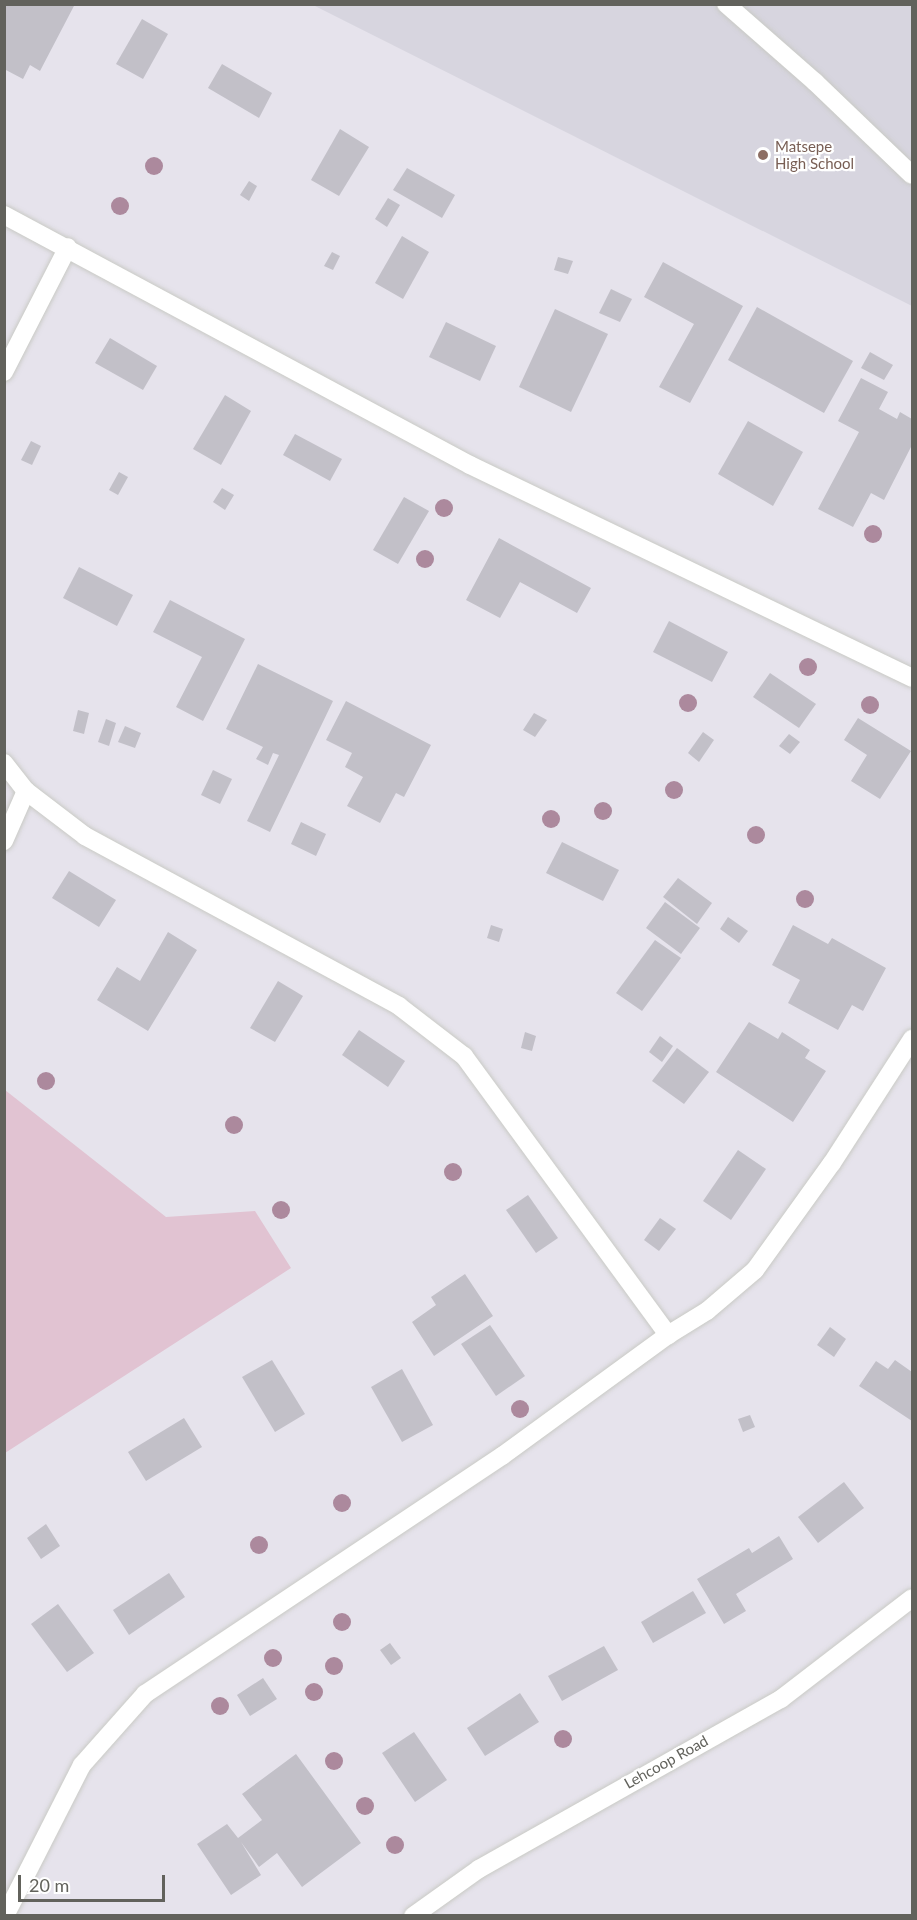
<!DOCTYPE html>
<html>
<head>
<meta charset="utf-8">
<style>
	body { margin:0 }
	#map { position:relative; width:917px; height:1920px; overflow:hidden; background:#e6e3ec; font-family:Lato,sans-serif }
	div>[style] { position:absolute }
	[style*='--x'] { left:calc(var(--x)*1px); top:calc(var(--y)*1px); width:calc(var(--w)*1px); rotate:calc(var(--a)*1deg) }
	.education>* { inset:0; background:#d7d5df }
	.green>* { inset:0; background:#e1c3d2 }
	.building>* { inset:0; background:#c2c0c8 }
	.roads { filter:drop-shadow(0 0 2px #c9cac5) drop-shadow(0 0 2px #c9cac5) }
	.service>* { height:18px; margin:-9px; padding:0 9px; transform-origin:9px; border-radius:9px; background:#fff }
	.minor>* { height:18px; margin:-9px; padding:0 9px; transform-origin:9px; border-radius:9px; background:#fff }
	.trees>* { width:18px; height:18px; margin:-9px; border-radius:50%; background:#ac899d }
	.dots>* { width:16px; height:16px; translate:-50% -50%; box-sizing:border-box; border:3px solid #fff; border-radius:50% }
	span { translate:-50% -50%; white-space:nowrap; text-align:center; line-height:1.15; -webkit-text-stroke:4.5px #fff; paint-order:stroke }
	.education-label { font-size:15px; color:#785e54 }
	.left { translate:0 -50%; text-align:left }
	.street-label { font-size:15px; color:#62625c }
	.frame { position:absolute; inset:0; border:6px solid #62625c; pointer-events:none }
	.scale { position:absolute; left:18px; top:1875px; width:147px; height:27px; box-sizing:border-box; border:3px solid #62625c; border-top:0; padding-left:8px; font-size:18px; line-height:21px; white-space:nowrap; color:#62625c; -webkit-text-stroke:4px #fff; paint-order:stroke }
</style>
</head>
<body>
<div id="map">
	<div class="education">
		<div style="clip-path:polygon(313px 5px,912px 5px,912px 306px)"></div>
	</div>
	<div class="green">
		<div style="clip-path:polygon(5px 1090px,166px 1217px,255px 1211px,291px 1268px,5px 1453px)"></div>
	</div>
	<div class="building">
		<div style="clip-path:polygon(4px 4px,75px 4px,40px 71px,30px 65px,23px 79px,4px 69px)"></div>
		<div style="clip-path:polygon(142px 19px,168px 34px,143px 79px,116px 64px)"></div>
		<div style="clip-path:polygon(222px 64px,272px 93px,259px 118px,208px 88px)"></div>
		<div style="clip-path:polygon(340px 129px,369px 147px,339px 196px,311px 180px)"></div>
		<div style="clip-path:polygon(407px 168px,455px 195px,442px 218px,393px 190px)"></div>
		<div style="clip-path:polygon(249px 181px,257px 186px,249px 201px,240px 195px)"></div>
		<div style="clip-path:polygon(388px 198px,400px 205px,387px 227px,375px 219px)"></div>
		<div style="clip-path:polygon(402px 236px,429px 252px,403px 299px,375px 283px)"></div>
		<div style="clip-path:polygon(332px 252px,340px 256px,333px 270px,324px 266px)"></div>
		<div style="clip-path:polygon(558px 257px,573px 261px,568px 274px,554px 270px)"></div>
		<div style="clip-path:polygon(663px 262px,743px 306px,690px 403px,659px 387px,694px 324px,644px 297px)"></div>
		<div style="clip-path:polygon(611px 289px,632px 299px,620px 322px,599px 313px)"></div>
		<div style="clip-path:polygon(757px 307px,853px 361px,824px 413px,728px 360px)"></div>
		<div style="clip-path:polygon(555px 309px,608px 334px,571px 412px,519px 387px)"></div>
		<div style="clip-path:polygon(446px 322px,496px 346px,480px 381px,429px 357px)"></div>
		<div style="clip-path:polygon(110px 338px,157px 366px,143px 390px,95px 363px)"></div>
		<div style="clip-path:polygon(870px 352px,893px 365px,884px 380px,861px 368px)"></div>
		<div style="clip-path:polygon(861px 378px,888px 392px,879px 409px,897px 419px,900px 412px,912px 419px,912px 445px,884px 500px,871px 493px,853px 527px,818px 509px,859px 432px,838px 421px)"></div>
		<div style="clip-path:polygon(225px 395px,251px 411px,221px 465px,193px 449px)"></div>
		<div style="clip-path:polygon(748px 421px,803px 452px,773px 506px,718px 474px)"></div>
		<div style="clip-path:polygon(295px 434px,342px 459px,330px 481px,283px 455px)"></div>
		<div style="clip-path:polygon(31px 441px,41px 446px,32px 465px,21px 460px)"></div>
		<div style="clip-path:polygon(119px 472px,128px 477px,118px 495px,109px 490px)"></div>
		<div style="clip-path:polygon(222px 488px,234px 495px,225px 510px,213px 502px)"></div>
		<div style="clip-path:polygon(404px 497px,429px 511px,398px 564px,373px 550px)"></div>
		<div style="clip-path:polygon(499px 538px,591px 588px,577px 613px,520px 582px,500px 618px,466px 600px)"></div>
		<div style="clip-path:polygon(79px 567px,133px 595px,117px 626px,63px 598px)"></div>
		<div style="clip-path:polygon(170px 600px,245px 639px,203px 721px,176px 707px,202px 657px,153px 632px)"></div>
		<div style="clip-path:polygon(669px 621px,728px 652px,712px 682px,653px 652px)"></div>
		<div style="clip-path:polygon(258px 664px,333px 701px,270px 832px,247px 821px,279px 755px,273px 753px,268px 765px,256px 759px,263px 747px,226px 729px)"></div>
		<div style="clip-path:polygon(770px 673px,816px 704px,799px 728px,753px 697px)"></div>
		<div style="clip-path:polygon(346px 701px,431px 745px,404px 797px,396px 793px,380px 823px,347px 806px,363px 777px,345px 767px,352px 753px,326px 740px)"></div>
		<div style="clip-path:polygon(78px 710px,89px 713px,84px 734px,73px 731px)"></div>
		<div style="clip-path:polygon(534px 713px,547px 720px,535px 737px,523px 730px)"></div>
		<div style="clip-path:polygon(858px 718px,911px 751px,880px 799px,851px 781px,867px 755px,844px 740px)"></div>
		<div style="clip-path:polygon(106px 719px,116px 723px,109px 746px,98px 742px)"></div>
		<div style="clip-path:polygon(125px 726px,141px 733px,135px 748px,118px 742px)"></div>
		<div style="clip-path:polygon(703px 732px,714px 740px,699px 762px,688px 753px)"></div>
		<div style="clip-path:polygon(789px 734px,800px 742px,790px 754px,779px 746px)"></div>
		<div style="clip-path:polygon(213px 770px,232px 779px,220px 804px,201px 795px)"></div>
		<div style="clip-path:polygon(301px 822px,326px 834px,316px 856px,291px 844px)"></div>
		<div style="clip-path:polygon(562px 842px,619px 870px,603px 901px,546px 873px)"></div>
		<div style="clip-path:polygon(69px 871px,116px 900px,99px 927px,52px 898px)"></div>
		<div style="clip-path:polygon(678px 878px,712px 903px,697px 924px,663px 897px)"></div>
		<div style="clip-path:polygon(665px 902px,700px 928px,681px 954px,646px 928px)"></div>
		<div style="clip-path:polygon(728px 917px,748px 931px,739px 943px,720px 929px)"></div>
		<div style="clip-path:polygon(491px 925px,503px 929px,499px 942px,487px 938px)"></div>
		<div style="clip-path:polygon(793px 925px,828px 944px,832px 938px,886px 968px,863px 1011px,852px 1005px,838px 1030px,788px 1003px,800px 980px,772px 965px)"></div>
		<div style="clip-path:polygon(168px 932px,197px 950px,148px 1031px,97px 1000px,117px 967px,140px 981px)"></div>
		<div style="clip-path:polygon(655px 940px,681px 958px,642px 1011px,616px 993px)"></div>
		<div style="clip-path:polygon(278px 981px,303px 996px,275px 1042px,250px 1028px)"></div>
		<div style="clip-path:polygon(749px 1022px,778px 1039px,782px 1032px,810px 1050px,805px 1058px,826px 1071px,793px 1122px,716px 1072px)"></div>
		<div style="clip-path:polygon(359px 1030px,405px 1061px,388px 1087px,342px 1055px)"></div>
		<div style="clip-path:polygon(525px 1032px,536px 1036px,532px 1051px,521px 1048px)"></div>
		<div style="clip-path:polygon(660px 1036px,673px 1046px,662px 1062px,649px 1052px)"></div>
		<div style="clip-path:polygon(677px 1048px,709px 1072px,684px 1104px,652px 1081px)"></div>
		<div style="clip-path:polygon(738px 1150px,766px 1169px,731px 1220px,703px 1201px)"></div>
		<div style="clip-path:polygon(528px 1195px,558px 1238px,536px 1253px,506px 1210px)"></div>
		<div style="clip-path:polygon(660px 1218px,676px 1229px,659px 1251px,644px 1240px)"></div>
		<div style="clip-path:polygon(465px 1274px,493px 1316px,434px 1356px,412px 1322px,436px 1305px,431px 1297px)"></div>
		<div style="clip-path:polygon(490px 1325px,525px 1376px,496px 1396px,461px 1344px)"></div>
		<div style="clip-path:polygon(830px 1327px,846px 1339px,834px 1357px,817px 1345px)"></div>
		<div style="clip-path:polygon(272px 1360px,305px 1414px,275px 1432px,242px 1377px)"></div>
		<div style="clip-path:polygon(895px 1360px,912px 1372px,912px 1421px,859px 1386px,876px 1361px,888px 1369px)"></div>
		<div style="clip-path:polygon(402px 1369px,433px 1425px,402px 1442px,371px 1387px)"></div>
		<div style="clip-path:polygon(750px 1415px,755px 1427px,743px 1432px,738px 1419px)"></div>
		<div style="clip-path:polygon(184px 1418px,202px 1447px,146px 1481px,128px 1452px)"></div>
		<div style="clip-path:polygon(844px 1482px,864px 1508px,818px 1543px,798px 1517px)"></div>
		<div style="clip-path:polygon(46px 1524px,60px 1546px,41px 1559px,27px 1538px)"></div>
		<div style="clip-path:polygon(779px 1536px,793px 1559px,736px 1594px,746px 1611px,724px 1624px,697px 1579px,749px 1548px,752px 1553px)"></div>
		<div style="clip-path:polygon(169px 1573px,185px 1597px,129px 1635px,113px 1610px)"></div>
		<div style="clip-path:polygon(693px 1591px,706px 1613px,653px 1643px,641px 1622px)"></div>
		<div style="clip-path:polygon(58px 1604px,94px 1653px,67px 1672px,31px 1624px)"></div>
		<div style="clip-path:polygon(390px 1643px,401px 1658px,391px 1665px,380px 1650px)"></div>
		<div style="clip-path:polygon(604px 1646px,618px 1670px,562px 1701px,548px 1676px)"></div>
		<div style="clip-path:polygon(263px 1678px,277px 1699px,250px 1716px,237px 1695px)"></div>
		<div style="clip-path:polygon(520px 1693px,539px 1722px,485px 1756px,467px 1728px)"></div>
		<div style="clip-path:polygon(414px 1732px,447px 1780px,415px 1802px,382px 1753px)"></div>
		<div style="clip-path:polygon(296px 1754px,361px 1843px,302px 1887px,277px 1853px,259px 1867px,241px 1842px,261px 1875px,231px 1895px,197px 1844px,227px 1824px,238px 1838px,262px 1820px,242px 1794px)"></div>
	</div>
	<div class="roads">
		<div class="service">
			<div style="--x:726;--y:4;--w:118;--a:41.2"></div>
			<div style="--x:815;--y:82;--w:134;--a:43.8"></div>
		</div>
		<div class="minor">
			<div style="--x:4;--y:215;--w:529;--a:28.21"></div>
			<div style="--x:470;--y:465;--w:491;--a:25.7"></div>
			<div style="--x:4;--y:372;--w:140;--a:-62.9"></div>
			<div style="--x:4;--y:763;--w:36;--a:52"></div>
			<div style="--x:26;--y:791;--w:74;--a:37.3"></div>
			<div style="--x:85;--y:836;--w:357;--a:28.4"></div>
			<div style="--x:399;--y:1006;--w:82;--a:37.6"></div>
			<div style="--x:464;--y:1056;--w:346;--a:53.8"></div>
			<div style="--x:4;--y:841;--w:55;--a:-66.3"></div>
			<div style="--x:5;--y:1916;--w:169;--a:-63"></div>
			<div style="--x:82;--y:1765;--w:95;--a:-48.4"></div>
			<div style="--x:145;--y:1694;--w:429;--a:-33.7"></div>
			<div style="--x:502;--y:1456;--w:205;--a:-36.1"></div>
			<div style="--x:668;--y:1335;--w:46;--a:-31.6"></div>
			<div style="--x:707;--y:1311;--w:63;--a:-40.5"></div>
			<div style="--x:755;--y:1270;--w:132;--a:-54.3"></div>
			<div style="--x:832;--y:1163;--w:148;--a:-57.2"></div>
			<div style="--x:413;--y:1916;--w:81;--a:-35.5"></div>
			<div style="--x:479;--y:1869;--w:347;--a:-29.4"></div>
			<div style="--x:781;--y:1699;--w:165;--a:-37.6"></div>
		</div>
	</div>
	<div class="trees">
		<div style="left:154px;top:166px"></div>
		<div style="left:120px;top:206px"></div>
		<div style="left:444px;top:508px"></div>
		<div style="left:873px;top:534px"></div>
		<div style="left:425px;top:559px"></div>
		<div style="left:808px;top:667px"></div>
		<div style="left:688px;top:703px"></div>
		<div style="left:870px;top:705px"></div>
		<div style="left:674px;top:790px"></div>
		<div style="left:603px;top:811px"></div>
		<div style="left:551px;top:819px"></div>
		<div style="left:756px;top:835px"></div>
		<div style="left:805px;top:899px"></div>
		<div style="left:46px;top:1081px"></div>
		<div style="left:234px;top:1125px"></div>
		<div style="left:453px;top:1172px"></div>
		<div style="left:281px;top:1210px"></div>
		<div style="left:520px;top:1409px"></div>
		<div style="left:342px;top:1503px"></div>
		<div style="left:259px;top:1545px"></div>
		<div style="left:342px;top:1622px"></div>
		<div style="left:273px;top:1658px"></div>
		<div style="left:334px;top:1666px"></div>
		<div style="left:314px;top:1692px"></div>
		<div style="left:220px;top:1706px"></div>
		<div style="left:563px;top:1739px"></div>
		<div style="left:334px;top:1761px"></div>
		<div style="left:365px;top:1806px"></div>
		<div style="left:395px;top:1845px"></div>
	</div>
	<div class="dots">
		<div style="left:763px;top:155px;background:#8d6e63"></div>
	</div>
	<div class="education-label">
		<span class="left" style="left:775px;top:155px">Matsepe<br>High School</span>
	</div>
	<div class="street-label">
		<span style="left:666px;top:1762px;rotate:-29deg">Lehcoop Road</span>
	</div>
	<div class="frame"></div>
	<div class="scale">20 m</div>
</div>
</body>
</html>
